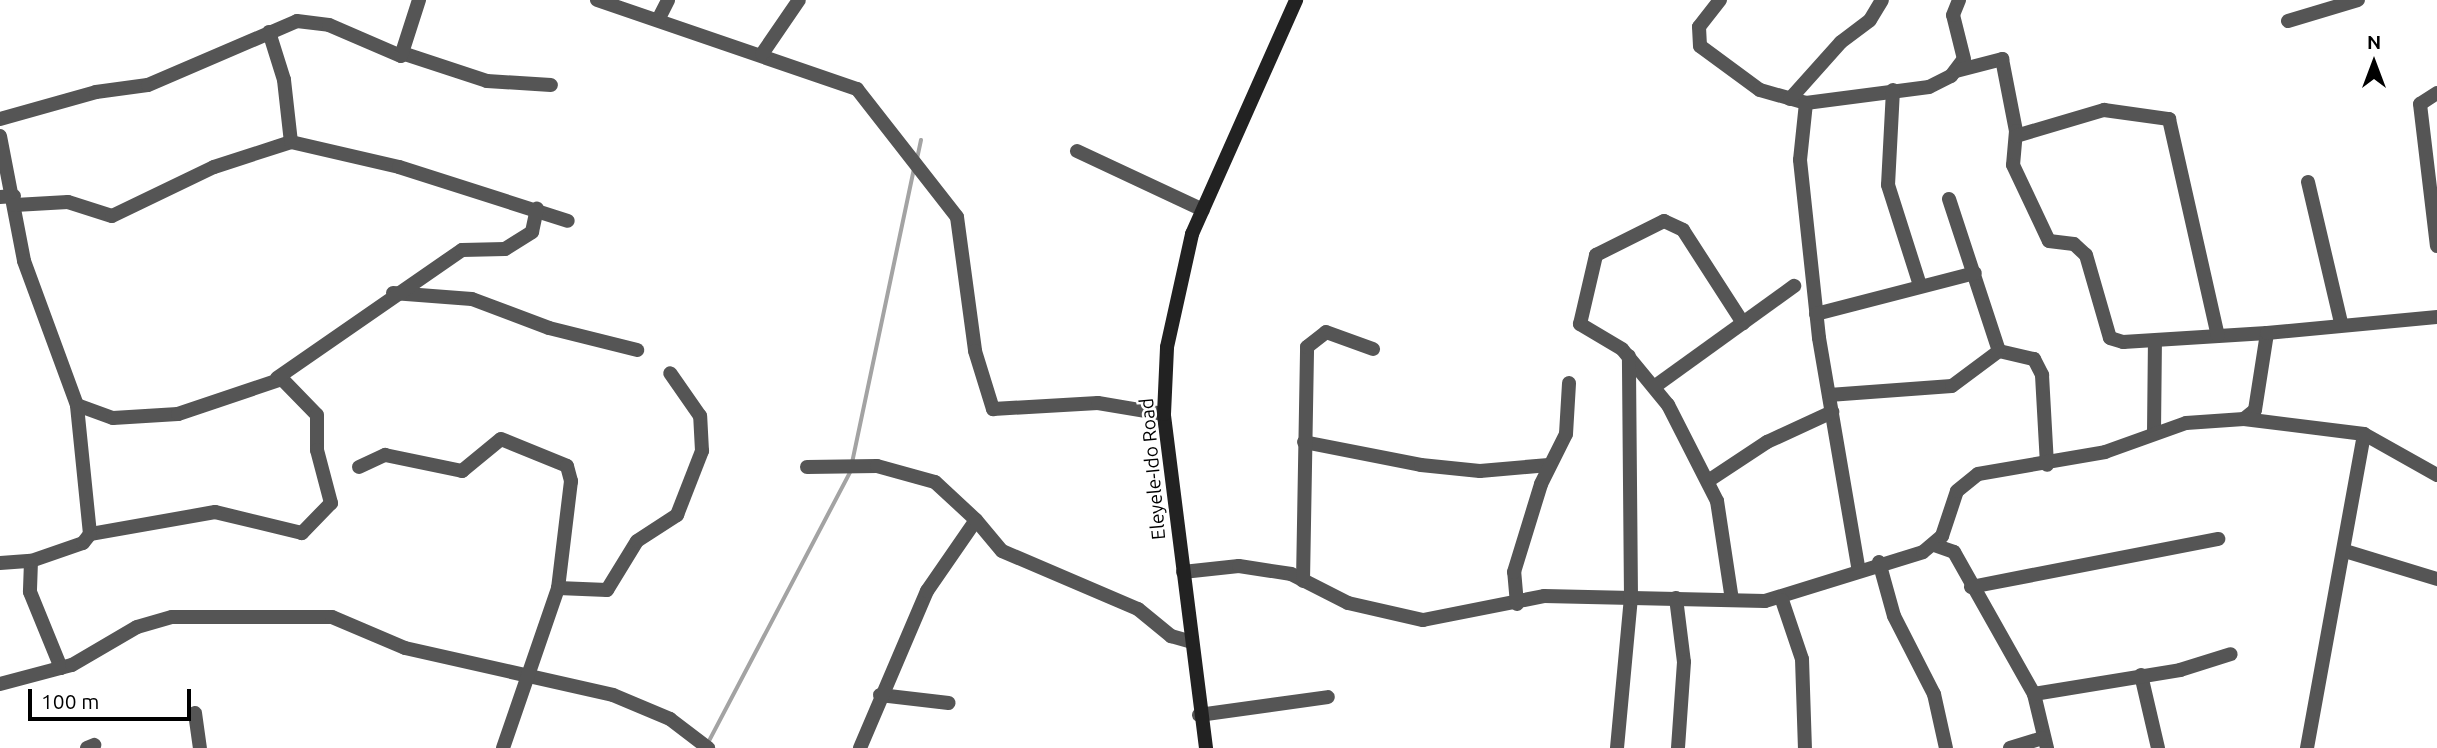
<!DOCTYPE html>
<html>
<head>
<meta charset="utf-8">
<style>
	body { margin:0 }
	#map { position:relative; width:2437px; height:748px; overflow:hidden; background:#fff; font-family:Ubuntu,sans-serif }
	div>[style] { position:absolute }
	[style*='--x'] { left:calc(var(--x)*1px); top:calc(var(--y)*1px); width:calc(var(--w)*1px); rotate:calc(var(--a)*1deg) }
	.stream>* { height:3.5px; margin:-1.75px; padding:0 1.75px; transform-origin:1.75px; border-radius:1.75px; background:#a3a3a3 }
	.minor>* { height:14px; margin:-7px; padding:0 7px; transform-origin:7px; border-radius:7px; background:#555 }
	.secondary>* { height:14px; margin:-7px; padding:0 7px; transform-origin:7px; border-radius:7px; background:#222 }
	span { translate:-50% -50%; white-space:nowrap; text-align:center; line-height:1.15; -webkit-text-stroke:5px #fff; paint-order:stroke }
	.street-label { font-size:19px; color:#000 }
	.north { position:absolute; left:2339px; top:28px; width:70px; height:70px; -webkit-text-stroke:5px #fff; paint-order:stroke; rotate:0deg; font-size:19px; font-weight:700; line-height:28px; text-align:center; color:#000 }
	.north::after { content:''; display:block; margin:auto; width:24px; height:32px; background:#000; clip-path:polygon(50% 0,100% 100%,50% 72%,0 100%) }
	.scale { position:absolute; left:28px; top:689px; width:163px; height:32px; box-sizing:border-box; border:4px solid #000; border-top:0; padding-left:9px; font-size:21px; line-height:24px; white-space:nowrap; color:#000; -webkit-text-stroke:5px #fff; paint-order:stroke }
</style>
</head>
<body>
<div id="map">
	<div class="stream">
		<div style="--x:917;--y:159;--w:19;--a:-78"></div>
		<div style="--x:852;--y:463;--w:299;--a:-78.1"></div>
		<div style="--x:708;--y:743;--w:307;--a:-62.3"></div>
	</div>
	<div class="minor">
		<div style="--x:597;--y:0;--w:275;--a:18.9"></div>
		<div style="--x:857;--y:89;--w:162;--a:52"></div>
		<div style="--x:957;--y:217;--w:135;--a:82.3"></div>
		<div style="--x:975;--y:351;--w:61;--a:72.8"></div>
		<div style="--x:993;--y:409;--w:105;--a:-3.3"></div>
		<div style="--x:1098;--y:403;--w:67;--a:9.5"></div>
		<div style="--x:1720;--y:0;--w:34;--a:128"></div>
		<div style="--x:1699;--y:27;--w:19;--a:87"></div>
		<div style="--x:1700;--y:46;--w:74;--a:36.3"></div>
		<div style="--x:1760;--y:90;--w:48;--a:15.8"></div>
		<div style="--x:1806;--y:103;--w:124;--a:-7.4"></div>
		<div style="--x:1929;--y:87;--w:25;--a:-27"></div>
		<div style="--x:1951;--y:76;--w:21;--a:-53"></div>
		<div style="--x:1964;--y:59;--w:45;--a:-104"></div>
		<div style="--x:1953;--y:15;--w:16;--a:-68"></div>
		<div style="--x:658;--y:20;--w:22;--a:-63"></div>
		<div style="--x:2288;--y:21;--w:73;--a:-16.7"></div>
		<div style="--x:269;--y:32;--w:50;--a:72.6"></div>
		<div style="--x:284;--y:80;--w:62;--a:83.6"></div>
		<div style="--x:405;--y:54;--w:86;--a:18.2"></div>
		<div style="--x:487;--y:81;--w:64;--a:3.6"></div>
		<div style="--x:762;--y:54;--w:65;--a:-55.6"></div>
		<div style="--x:1956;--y:71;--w:48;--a:-14.6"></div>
		<div style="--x:2002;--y:59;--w:73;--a:79"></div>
		<div style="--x:2016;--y:131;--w:34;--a:95"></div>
		<div style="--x:2013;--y:165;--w:84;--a:64.7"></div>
		<div style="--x:2049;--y:241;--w:25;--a:7"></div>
		<div style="--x:2074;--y:244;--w:16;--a:43"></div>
		<div style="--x:2086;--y:255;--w:86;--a:73.9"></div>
		<div style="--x:2110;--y:338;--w:14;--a:17"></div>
		<div style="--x:2123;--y:342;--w:144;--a:-3.6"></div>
		<div style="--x:1893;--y:90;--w:95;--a:93"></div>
		<div style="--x:1888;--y:185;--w:105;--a:72.3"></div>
		<div style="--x:2437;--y:93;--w:20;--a:147"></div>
		<div style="--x:2420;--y:104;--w:143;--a:83.2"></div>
		<div style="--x:1790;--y:99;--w:76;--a:-48.2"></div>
		<div style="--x:1841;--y:42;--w:36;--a:-37"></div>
		<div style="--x:1870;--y:20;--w:23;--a:-59"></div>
		<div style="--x:1806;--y:103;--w:57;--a:96"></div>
		<div style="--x:1800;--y:160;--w:179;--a:83.9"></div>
		<div style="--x:1819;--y:338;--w:232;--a:80.3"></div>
		<div style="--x:0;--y:119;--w:100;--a:-15.7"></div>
		<div style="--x:96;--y:92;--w:52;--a:-7.7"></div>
		<div style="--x:148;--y:85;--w:162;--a:-23.2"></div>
		<div style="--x:297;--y:21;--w:32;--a:7"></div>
		<div style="--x:329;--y:25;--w:78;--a:23.3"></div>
		<div style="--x:401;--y:56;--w:59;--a:-72.2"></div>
		<div style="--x:0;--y:136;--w:127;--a:79.1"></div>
		<div style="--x:24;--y:261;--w:153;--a:69.8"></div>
		<div style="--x:77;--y:405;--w:38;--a:20"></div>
		<div style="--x:113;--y:418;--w:65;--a:-3.5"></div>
		<div style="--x:178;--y:414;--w:110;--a:-18.6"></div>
		<div style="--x:282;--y:379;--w:50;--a:45.8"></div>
		<div style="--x:317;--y:415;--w:35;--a:90"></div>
		<div style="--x:317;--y:450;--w:55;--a:75.2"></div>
		<div style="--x:331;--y:503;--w:42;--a:134"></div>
		<div style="--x:302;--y:533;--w:89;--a:-166.4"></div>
		<div style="--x:215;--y:512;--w:127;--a:170"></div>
		<div style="--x:90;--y:534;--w:130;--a:-95.8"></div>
		<div style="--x:2016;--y:136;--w:92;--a:-16.5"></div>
		<div style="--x:2104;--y:110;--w:66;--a:7.9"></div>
		<div style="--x:2169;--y:119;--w:222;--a:77.3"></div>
		<div style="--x:1077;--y:151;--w:139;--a:25.1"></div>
		<div style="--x:2308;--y:182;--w:145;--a:76.8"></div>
		<div style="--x:0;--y:197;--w:14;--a:-4"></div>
		<div style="--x:1949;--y:199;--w:160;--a:71.8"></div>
		<div style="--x:1999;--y:351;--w:36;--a:13"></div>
		<div style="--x:2034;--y:359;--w:18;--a:63"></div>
		<div style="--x:2042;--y:375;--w:90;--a:86.8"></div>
		<div style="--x:15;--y:205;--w:53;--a:-3.2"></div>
		<div style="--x:68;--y:202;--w:46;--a:17.7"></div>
		<div style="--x:112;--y:216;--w:113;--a:-25.7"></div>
		<div style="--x:214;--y:167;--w:81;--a:-18"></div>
		<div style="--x:291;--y:142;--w:111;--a:13"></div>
		<div style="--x:399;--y:167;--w:177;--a:17.7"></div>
		<div style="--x:393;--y:293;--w:79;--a:4.3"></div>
		<div style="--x:472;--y:299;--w:82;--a:20.6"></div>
		<div style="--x:549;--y:328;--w:91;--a:14"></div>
		<div style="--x:1816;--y:314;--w:164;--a:-14.5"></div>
		<div style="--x:277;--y:378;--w:225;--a:-34.7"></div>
		<div style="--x:462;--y:250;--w:43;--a:-1.3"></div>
		<div style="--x:505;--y:249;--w:32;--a:-32"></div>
		<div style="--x:532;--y:232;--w:24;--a:-78"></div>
		<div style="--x:1654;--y:387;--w:173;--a:-35.8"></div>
		<div style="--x:1829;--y:395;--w:123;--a:-4.2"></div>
		<div style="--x:1952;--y:386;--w:59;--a:-36.7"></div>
		<div style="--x:2244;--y:419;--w:14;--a:-39"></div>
		<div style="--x:2255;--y:410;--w:78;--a:-81.1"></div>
		<div style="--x:2267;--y:333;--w:171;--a:-5.4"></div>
		<div style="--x:2154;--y:432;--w:91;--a:-89.4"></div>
		<div style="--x:1304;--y:442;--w:119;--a:11.1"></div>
		<div style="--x:1421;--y:465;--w:59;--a:5.8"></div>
		<div style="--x:1480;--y:471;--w:69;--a:-5"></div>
		<div style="--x:359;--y:467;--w:29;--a:-25"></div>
		<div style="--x:385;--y:455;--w:79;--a:11.7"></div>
		<div style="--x:462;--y:471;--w:50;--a:-39.4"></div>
		<div style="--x:501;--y:439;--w:71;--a:22.2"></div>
		<div style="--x:567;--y:466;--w:16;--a:75"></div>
		<div style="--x:571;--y:481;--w:108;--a:96.9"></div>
		<div style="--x:558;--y:588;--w:49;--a:2.3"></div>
		<div style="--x:607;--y:590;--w:57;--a:-58.5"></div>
		<div style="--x:637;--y:541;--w:48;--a:-33"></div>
		<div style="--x:677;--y:515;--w:69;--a:-68.7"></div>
		<div style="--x:702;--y:451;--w:35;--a:-93"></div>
		<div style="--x:700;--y:416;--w:52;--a:-124.9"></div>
		<div style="--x:807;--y:467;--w:70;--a:-0.8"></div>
		<div style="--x:877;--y:466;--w:60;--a:15.4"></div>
		<div style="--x:935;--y:482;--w:56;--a:42.8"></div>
		<div style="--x:1708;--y:481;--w:71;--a:-33.5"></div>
		<div style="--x:1767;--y:442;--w:72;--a:-24.8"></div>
		<div style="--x:1934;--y:545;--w:21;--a:19"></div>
		<div style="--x:1954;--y:552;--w:163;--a:60.6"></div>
		<div style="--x:2034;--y:694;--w:56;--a:76.5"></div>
		<div style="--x:2345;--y:551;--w:96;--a:16.9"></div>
		<div style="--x:31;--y:561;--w:31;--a:92"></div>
		<div style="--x:30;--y:592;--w:82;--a:67.8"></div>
		<div style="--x:1879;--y:562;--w:56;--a:74.5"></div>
		<div style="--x:1894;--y:616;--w:88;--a:62.9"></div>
		<div style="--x:1934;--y:694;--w:55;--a:77.5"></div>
		<div style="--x:0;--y:563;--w:31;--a:-4"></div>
		<div style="--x:31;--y:561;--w:55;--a:-19.1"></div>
		<div style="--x:83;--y:543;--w:11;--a:-52"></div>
		<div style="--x:1183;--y:572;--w:56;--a:-6.1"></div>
		<div style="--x:1239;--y:566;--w:53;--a:8.7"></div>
		<div style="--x:1291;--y:574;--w:64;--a:27"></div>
		<div style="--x:1348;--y:603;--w:77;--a:12.8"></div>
		<div style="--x:1423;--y:620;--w:123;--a:-11.2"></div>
		<div style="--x:1544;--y:596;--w:221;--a:1.3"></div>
		<div style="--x:1765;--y:601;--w:165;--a:-17.2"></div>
		<div style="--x:1923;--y:552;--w:25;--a:-40"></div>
		<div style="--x:1942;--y:536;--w:47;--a:-71.6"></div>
		<div style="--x:1957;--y:491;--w:27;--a:-39"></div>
		<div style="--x:1978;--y:474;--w:129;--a:-9.8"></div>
		<div style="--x:2105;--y:452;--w:86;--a:-19.7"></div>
		<div style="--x:2186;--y:423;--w:58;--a:-3.9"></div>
		<div style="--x:2244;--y:419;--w:121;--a:7.1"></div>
		<div style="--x:2364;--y:434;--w:84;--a:29.3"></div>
		<div style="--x:1303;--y:581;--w:234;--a:-89"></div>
		<div style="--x:1307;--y:347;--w:24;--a:-38"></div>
		<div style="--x:1326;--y:332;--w:50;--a:19.9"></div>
		<div style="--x:1971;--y:587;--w:252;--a:-11"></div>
		<div style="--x:1676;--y:598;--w:64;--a:82.9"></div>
		<div style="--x:1684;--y:662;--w:86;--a:94"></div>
		<div style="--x:1732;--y:600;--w:100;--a:-98.6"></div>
		<div style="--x:1717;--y:501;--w:108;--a:-117"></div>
		<div style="--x:1668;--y:405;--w:72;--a:-129.4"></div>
		<div style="--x:1622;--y:349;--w:49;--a:-149.2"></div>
		<div style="--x:1580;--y:324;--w:71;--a:-76.9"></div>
		<div style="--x:1596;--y:255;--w:76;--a:-26.6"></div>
		<div style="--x:1664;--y:221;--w:21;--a:25"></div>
		<div style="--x:1683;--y:230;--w:111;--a:57.2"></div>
		<div style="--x:1782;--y:600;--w:62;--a:71.3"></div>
		<div style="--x:1802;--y:659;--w:89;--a:88.1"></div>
		<div style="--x:1517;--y:604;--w:32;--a:-95"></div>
		<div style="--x:1514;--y:572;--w:92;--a:-72.9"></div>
		<div style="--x:1541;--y:484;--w:56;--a:-63.4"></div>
		<div style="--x:1566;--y:434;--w:51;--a:-86.6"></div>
		<div style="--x:2141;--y:675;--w:75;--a:76.9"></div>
		<div style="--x:0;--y:684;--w:74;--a:-14.8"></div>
		<div style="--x:72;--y:665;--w:75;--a:-30.3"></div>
		<div style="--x:137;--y:627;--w:36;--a:-16"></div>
		<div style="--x:172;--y:617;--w:160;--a:0"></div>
		<div style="--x:332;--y:617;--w:79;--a:23"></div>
		<div style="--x:405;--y:648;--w:213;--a:12.7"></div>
		<div style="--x:613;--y:695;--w:62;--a:22.8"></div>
		<div style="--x:670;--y:719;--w:48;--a:37.3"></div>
		<div style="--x:2034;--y:694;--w:148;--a:-9.3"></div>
		<div style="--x:2180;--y:670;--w:53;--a:-17.4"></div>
		<div style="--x:880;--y:695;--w:69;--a:6.6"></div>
		<div style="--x:195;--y:713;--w:35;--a:82"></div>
		<div style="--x:1199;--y:715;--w:130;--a:-7.9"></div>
		<div style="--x:87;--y:748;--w:8;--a:-23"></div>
		<div style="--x:503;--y:748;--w:169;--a:-71"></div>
		<div style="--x:860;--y:748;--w:171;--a:-66.9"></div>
		<div style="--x:927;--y:591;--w:86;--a:-55.4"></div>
		<div style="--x:976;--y:520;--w:40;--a:50"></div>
		<div style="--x:1002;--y:551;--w:148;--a:23.1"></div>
		<div style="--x:1138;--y:609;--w:43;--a:39.3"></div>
		<div style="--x:1171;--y:636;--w:22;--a:16"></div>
		<div style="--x:1617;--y:748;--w:151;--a:-84.7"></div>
		<div style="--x:1631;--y:598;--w:242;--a:-90.5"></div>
		<div style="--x:2010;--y:748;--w:34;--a:-17"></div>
		<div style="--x:2307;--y:748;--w:319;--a:-79.7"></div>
	</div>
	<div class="secondary">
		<div style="--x:1206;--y:748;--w:337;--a:-97.2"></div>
		<div style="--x:1164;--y:414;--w:67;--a:-87.4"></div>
		<div style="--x:1167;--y:347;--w:116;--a:-77.5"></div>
		<div style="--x:1192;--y:234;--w:256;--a:-66"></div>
	</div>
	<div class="street-label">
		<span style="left:1153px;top:469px;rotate:-95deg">Eleyele-Ido Road</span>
	</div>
	<div class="north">N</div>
	<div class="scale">100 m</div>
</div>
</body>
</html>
